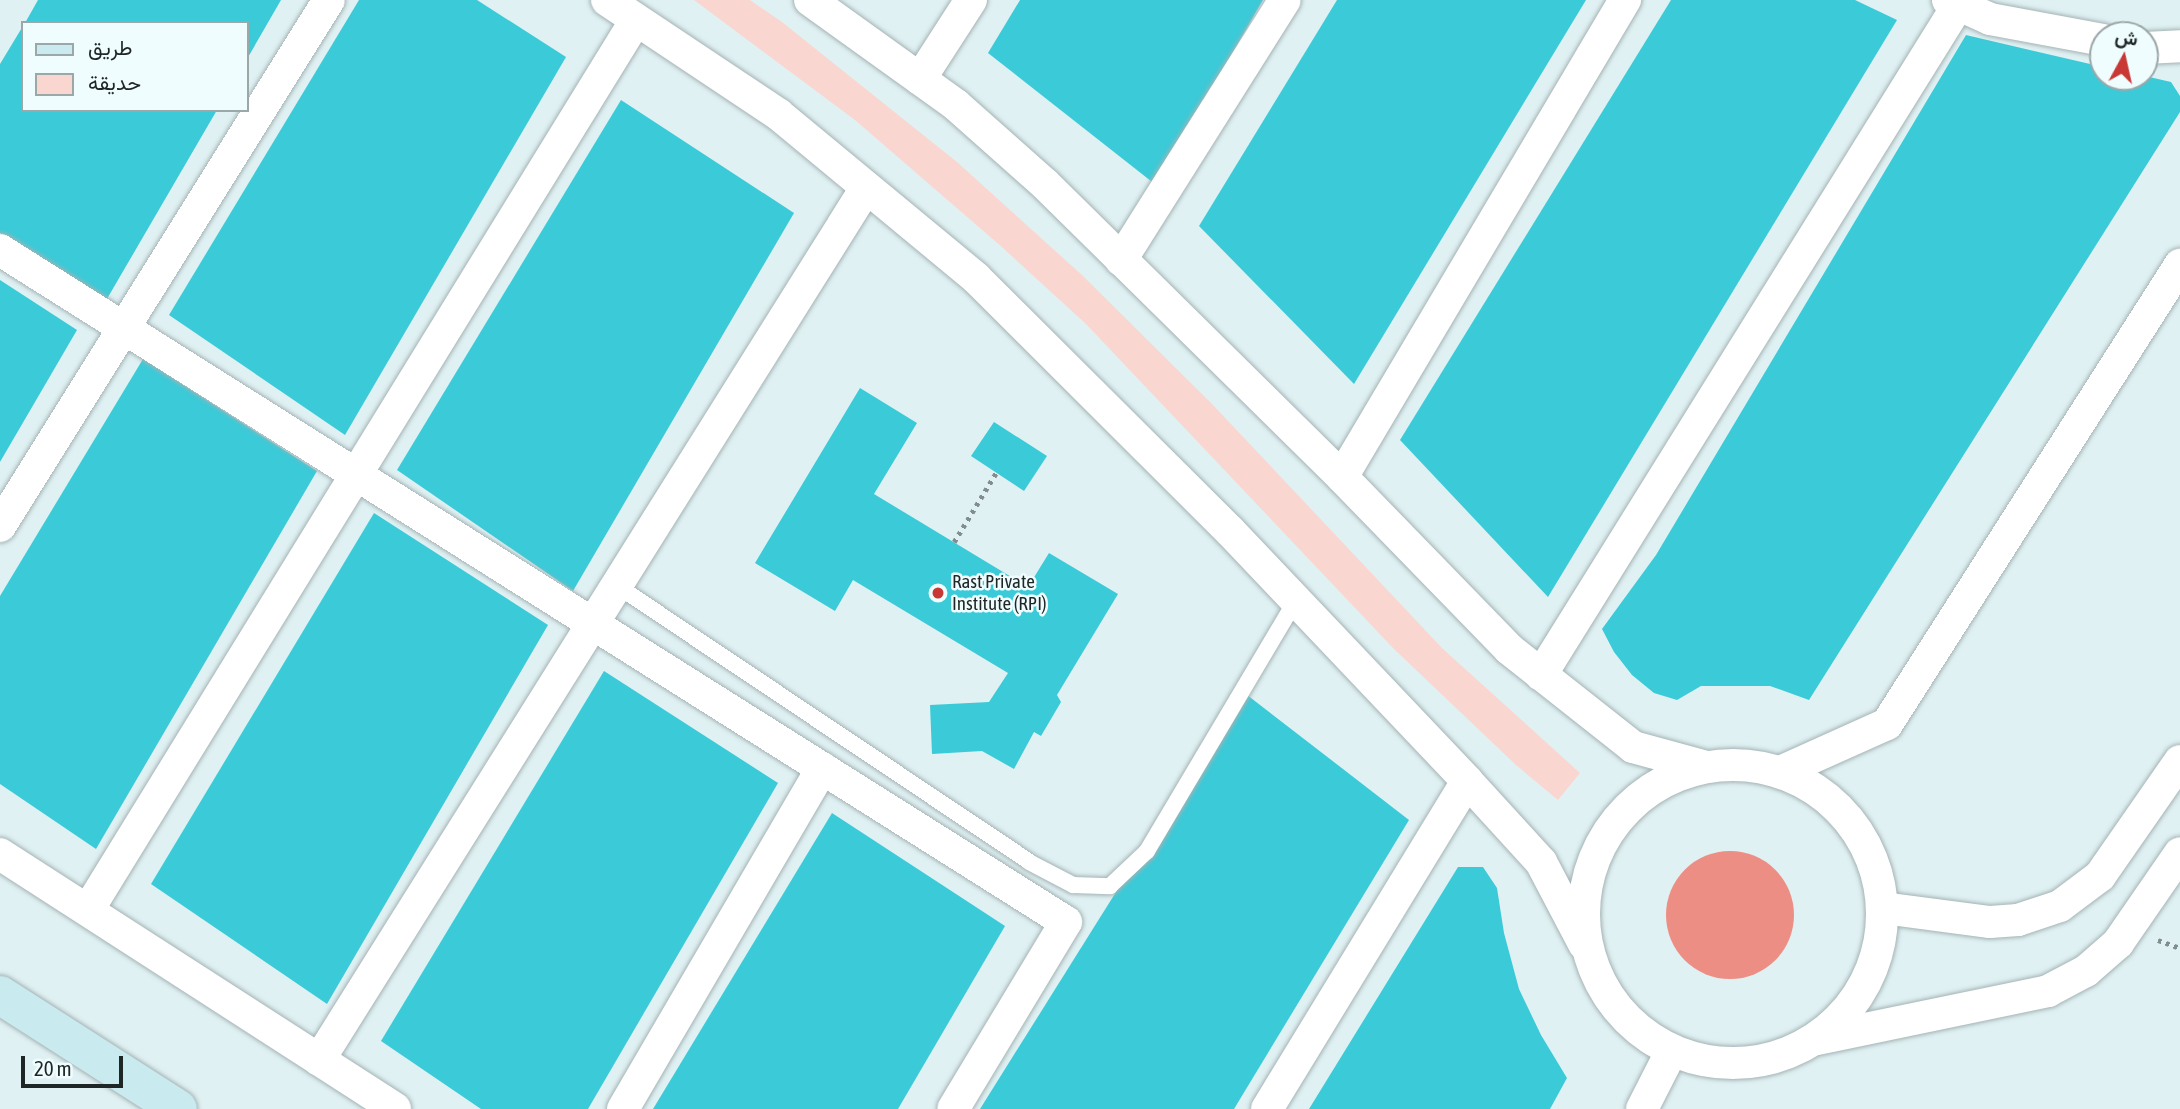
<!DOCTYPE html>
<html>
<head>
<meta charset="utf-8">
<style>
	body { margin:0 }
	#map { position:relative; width:2180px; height:1109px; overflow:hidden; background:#e0f1f3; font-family:"Asap Condensed",Vazirmatn,sans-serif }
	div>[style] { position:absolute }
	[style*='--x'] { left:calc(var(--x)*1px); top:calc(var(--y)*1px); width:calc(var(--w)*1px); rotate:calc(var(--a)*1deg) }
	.green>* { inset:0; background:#fad6d1 }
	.water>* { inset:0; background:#ed8e84 }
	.round { border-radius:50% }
	.building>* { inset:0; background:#3bcad8 }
	.path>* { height:4.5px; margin-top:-2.25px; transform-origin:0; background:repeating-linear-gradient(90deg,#818d8e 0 3.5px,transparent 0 8.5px) }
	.roads { filter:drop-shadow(0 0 2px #a4b3b5) drop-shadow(0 0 2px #a4b3b5) }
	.lane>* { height:16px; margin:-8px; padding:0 8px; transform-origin:8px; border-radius:8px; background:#fff }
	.street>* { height:32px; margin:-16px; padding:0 16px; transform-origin:16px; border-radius:16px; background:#fff }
	.street>.ring { margin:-16px; padding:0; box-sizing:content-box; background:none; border:32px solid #fff; border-radius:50% }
	.secondary>* { height:38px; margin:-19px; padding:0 19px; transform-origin:19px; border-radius:19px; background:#c9eaee }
	.dots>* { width:19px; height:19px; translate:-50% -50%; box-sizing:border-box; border:4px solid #f0fdff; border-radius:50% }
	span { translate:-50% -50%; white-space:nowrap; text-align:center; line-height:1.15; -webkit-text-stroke:5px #f0fdff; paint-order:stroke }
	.poi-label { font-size:19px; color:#1f2626 }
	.left { translate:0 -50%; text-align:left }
	.legend { position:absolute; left:21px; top:21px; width:228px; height:91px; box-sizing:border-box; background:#f0fdff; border:2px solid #9ca7a8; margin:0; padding:9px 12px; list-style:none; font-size:21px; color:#1f2626 }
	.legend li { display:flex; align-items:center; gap:14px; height:35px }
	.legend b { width:35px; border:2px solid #9ca7a8 }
	.north { position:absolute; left:2089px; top:21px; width:70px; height:70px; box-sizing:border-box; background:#f0fdff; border:2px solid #9ca7a8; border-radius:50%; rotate:8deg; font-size:19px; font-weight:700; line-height:28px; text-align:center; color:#1f2626 }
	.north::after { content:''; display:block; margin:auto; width:24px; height:32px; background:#c83935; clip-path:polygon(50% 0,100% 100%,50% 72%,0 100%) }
	.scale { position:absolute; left:21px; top:1056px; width:102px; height:32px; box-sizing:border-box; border:4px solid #1f2626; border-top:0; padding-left:9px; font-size:21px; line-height:24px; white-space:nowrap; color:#1f2626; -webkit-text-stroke:5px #f0fdff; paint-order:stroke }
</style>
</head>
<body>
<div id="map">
	<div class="green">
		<div style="clip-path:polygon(694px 0,750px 0,782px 22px,957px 162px,1083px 276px,1213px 405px,1443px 649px,1580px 773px,1558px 800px,1516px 765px,1393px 648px,1086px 324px,1003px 248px,855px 120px)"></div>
	</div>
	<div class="water">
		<div class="round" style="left:1666px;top:851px;width:128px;height:128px"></div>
	</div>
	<div class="building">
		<div style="clip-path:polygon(38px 0,281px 0,247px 59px,247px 23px,25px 23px)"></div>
		<div style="clip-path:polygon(359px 0,477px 0,566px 57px,345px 435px,169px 315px)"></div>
		<div style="clip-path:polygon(1020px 0,1263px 0,1156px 185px,988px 53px)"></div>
		<div style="clip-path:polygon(1337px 0,1586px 0,1354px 384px,1199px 226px)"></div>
		<div style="clip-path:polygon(1671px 0,1855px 0,1897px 20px,1548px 597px,1400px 440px)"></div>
		<div style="clip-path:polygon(23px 26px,23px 110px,217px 110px,104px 304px,0 233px,0 64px)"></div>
		<div style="clip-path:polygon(1966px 35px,2103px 67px,2103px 77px,2145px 76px,2171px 82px,2180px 96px,2180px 112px,1809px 700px,1770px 686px,1701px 686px,1677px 700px,1654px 693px,1632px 675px,1614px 652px,1602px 629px,1656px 555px)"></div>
		<div style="clip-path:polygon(621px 100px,794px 213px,573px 591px,397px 470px)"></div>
		<div style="clip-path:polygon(0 280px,77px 330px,0 462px)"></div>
		<div style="clip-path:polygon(143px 359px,317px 471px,96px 849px,0 784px,0 596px)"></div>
		<div style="clip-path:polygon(860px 388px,917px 423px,874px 494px,1028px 587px,1049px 553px,1118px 594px,1057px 695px,1061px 702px,1041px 736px,1034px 732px,1014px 769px,982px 751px,932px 754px,930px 705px,989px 702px,1008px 673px,853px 580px,835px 611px,755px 563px)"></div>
		<div style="clip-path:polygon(994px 422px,1047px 456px,1024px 491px,971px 456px)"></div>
		<div style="clip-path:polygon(374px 513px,548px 625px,327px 1004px,151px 884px)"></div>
		<div style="clip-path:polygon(604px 671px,778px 783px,588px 1109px,481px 1109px,381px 1041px)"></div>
		<div style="clip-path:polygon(1242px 691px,1409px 820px,1234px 1109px,980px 1109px)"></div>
		<div style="clip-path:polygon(832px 813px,1005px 926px,898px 1109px,653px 1109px)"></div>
		<div style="clip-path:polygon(1458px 867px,1483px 867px,1497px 888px,1504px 933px,1519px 989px,1541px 1035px,1567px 1078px,1550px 1109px,1309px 1109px)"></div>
	</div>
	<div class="path">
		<div style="--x:954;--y:542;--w:81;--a:-58.7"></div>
		<div style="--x:2158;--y:940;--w:23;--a:20"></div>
	</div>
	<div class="roads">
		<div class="lane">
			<div style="--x:616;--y:585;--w:497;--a:33.8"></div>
			<div style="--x:1029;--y:862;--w:50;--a:27.6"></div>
			<div style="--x:1073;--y:885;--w:37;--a:2"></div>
			<div style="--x:1110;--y:886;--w:51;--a:-43.4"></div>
			<div style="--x:1147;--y:851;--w:292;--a:-59.3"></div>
		</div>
		<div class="street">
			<div style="--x:607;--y:0;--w:206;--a:33.7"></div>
			<div style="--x:778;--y:114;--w:257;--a:39.6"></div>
			<div style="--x:976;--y:278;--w:359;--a:44.9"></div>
			<div style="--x:1230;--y:531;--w:344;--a:46.5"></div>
			<div style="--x:1467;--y:781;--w:110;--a:47.6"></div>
			<div style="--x:1541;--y:862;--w:93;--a:62.3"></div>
			<div style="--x:810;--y:0;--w:180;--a:35.7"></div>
			<div style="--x:956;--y:105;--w:119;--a:41.6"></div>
			<div style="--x:1045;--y:184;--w:417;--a:44.6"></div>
			<div style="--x:1342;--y:477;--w:240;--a:45.8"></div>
			<div style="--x:1509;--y:649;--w:158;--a:38.3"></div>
			<div style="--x:1633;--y:747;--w:76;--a:15.3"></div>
			<div style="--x:1948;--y:0;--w:46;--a:24.3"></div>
			<div style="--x:1990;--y:19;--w:115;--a:10.5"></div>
			<div style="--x:2145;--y:48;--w:35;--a:-3"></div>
			<div style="--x:920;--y:79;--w:94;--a:-57.2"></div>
			<div style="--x:0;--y:250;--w:1260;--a:32.23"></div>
			<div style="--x:1066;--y:922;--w:218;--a:121.1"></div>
			<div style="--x:1121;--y:260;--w:307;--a:-57.8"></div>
			<div style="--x:1342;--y:477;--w:555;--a:-59.32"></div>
			<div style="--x:0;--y:526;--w:620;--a:-57.98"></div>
			<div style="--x:1541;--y:675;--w:789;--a:-58.1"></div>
			<div class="ring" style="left:1584px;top:765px;width:266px;height:266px"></div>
			<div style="--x:1780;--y:772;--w:117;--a:-24.2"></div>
			<div style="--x:1887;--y:724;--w:545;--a:-57.45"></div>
			<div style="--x:0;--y:854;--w:470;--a:32.8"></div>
			<div style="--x:1883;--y:908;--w:108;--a:7.5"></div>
			<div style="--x:1990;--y:922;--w:28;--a:-4"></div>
			<div style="--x:2018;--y:920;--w:44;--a:-18.4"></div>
			<div style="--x:2060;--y:906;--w:50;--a:-36.9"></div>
			<div style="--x:2100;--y:876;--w:140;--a:-55.2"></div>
			<div style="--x:88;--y:910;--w:1045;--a:-58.38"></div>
			<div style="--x:1817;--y:1039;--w:236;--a:-11.7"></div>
			<div style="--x:2048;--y:991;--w:43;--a:-27.8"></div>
			<div style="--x:2086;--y:971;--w:43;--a:-41.2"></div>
			<div style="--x:2118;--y:943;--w:109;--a:-55.4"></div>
			<div style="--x:319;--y:1060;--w:1029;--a:-57.9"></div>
			<div style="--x:623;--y:1109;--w:395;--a:-59.7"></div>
			<div style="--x:1267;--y:1109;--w:384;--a:-58.6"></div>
			<div style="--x:1642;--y:1109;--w:64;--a:-63"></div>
		</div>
		<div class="secondary">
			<div style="--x:0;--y:995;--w:211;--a:32.6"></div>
		</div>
	</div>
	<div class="dots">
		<div style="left:938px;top:593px;background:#c83935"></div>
	</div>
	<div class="poi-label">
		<span class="left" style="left:952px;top:593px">Rast Private<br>Institute (RPI)</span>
	</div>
	<ul class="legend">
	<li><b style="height:9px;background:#c9eaee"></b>طريق</li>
	<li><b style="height:19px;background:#fad6d1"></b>حديقة</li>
	</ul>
	<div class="north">ش</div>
	<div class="scale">20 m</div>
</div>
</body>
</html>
